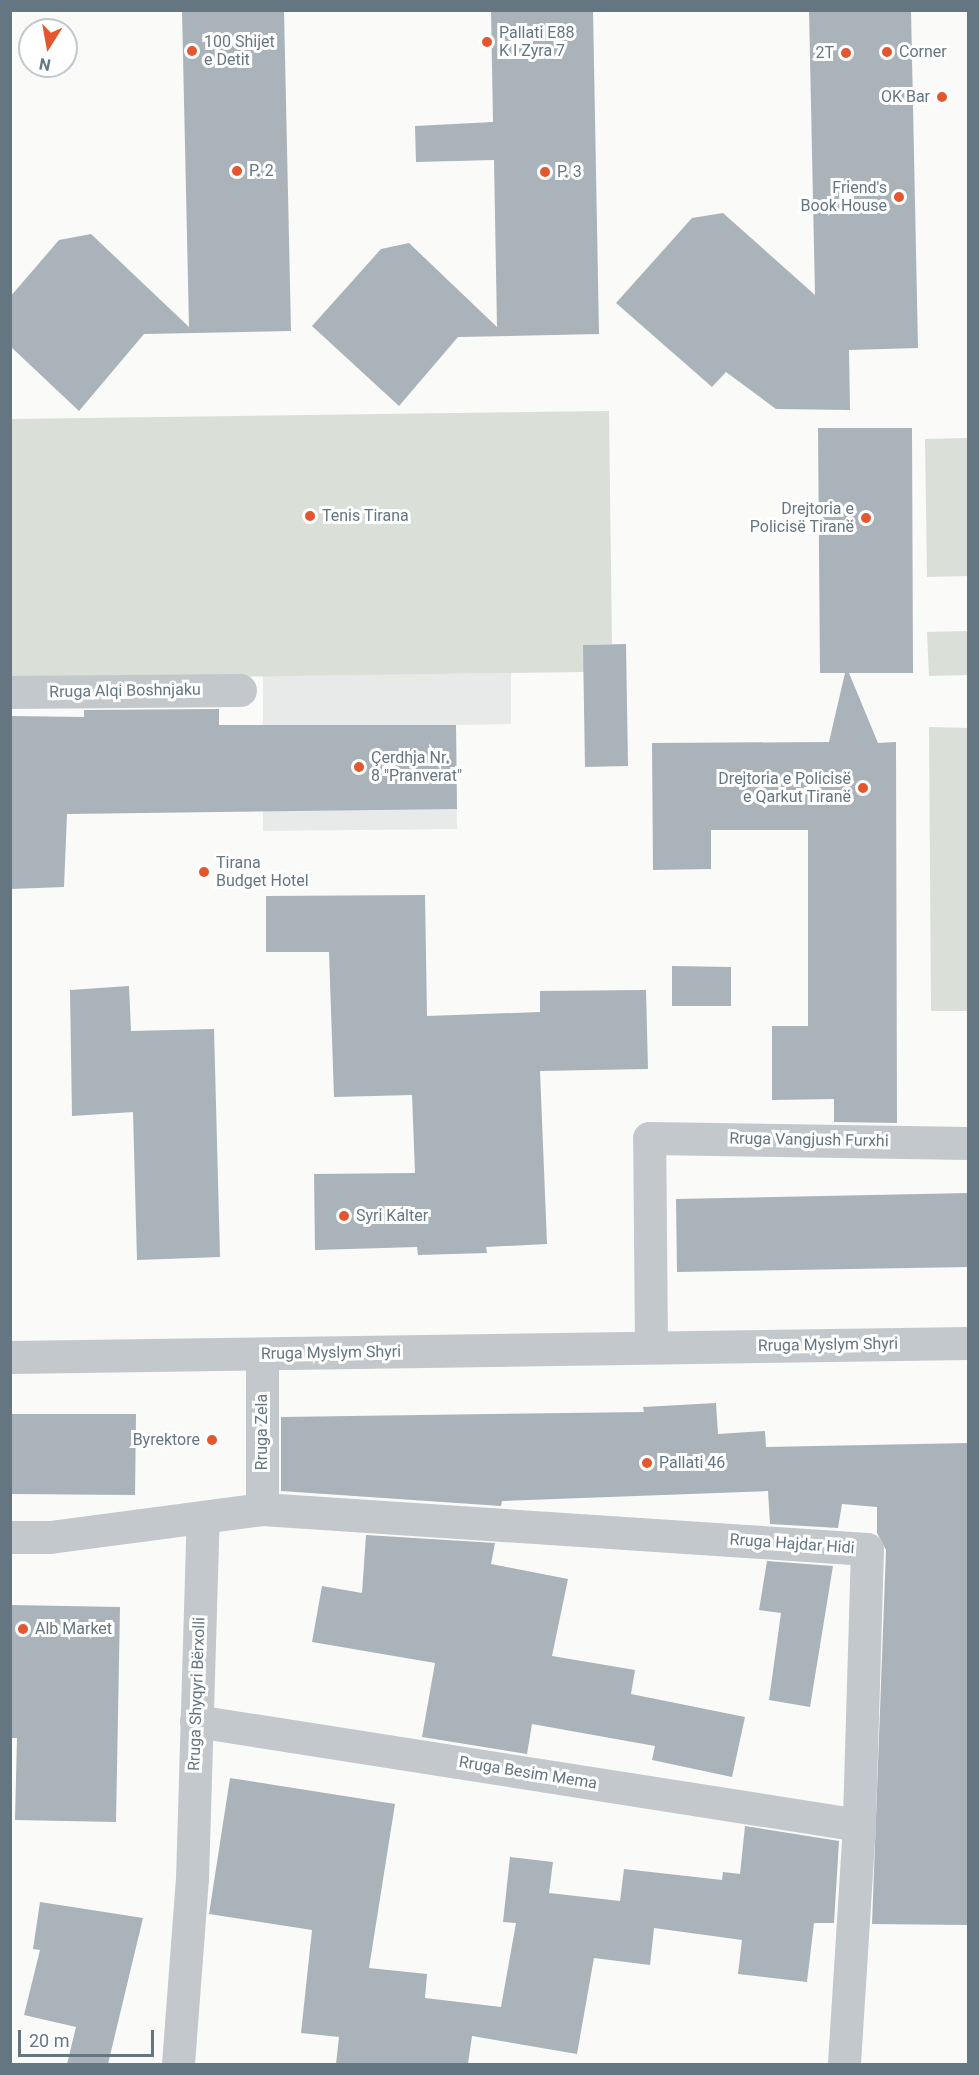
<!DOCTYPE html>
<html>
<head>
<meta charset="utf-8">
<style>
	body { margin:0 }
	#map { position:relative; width:979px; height:2075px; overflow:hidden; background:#fafaf8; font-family:Roboto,sans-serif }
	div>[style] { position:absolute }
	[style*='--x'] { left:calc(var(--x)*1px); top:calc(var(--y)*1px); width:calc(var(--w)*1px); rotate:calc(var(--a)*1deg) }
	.built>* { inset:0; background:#e8e9e9 }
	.green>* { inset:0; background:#dadfd7 }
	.building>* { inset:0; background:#aab3b9 }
	.minor>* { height:33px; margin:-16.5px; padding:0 16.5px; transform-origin:16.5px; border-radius:16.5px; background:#c3c8cc }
	.tertiary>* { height:33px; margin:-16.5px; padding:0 16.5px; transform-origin:16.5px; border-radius:16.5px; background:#c3c8cc }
	.dots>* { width:16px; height:16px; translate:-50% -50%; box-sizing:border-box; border:3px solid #fff; border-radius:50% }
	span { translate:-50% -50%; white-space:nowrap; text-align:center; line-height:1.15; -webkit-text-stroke:6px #fff; paint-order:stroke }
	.poi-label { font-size:16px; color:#657683 }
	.left { translate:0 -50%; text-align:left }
	.right { translate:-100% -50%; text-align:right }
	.street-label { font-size:16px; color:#657683 }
	.frame { position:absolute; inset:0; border:12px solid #657683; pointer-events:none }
	.north { position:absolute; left:18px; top:18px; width:60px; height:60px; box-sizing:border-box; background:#fff; border:2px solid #c1c8cd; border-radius:50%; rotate:191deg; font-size:16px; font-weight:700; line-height:24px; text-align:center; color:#657683 }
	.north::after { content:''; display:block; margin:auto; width:21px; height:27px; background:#e4572e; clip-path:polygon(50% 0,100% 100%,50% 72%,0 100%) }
	.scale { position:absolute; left:18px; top:2030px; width:136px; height:27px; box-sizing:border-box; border:3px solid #657683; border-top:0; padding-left:8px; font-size:18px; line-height:21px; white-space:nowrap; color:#657683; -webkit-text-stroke:4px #fff; paint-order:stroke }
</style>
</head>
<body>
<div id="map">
	<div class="built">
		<div style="clip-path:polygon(511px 673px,511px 724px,456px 725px,457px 829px,263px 831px,263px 676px)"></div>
	</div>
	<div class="green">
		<div style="clip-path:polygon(609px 411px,612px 644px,584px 645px,584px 672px,11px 680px,11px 419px)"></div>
		<div style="clip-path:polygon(968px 438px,968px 576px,927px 577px,925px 439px)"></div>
		<div style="clip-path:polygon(968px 631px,968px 675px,929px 676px,927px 632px)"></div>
		<div style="clip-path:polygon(929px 727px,968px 728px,968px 1011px,931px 1011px)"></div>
	</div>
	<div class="building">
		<div style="clip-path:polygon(182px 10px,284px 10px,291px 331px,144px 334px,79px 411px,10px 346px,10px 297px,59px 240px,91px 234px,189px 327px)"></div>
		<div style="clip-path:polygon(491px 10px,593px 10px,599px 334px,458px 337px,399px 406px,312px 326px,381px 249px,409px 243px,497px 327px,494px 160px,416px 162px,415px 126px,493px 122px)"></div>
		<div style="clip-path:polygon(809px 10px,911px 10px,918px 348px,849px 350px,850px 410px,776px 409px,726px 372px,712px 387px,616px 303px,692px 218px,723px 213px,815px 295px)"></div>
		<div style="clip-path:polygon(818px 428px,912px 428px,913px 673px,849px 673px,878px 743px,896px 742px,897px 1123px,834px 1122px,834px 1099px,772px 1100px,772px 1026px,808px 1026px,808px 830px,711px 830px,711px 869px,653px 870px,652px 743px,829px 742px,845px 673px,820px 673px)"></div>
		<div style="clip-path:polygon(626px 644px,628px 766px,585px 767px,583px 645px)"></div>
		<div style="clip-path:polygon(219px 709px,219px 725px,456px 725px,457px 809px,67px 814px,64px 887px,10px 889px,10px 716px,84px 717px,84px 710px)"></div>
		<div style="clip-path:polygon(425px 895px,427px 1016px,540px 1012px,540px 991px,646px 990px,648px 1069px,540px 1071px,547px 1244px,486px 1247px,487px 1253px,418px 1255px,417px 1247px,315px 1250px,314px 1174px,415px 1173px,412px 1095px,334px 1097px,329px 952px,266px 952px,266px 896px)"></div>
		<div style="clip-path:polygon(672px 966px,731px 967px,731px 1006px,672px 1006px)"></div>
		<div style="clip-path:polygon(129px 986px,131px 1031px,214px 1029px,220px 1257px,137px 1260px,133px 1112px,72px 1116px,70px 990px)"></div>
		<div style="clip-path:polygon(969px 1193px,969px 1267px,677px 1272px,676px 1199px)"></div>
		<div style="clip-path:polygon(716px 1403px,718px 1434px,765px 1431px,766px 1447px,969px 1443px,969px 1925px,872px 1924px,886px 1550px,877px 1533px,877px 1507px,842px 1504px,838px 1528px,770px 1524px,768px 1491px,502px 1501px,501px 1506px,281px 1491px,281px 1417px,644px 1412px,643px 1407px)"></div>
		<div style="clip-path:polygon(10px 1414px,136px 1414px,135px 1495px,10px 1494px)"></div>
		<div style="clip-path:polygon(366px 1535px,495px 1543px,491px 1564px,568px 1579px,552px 1656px,635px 1670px,631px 1694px,745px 1717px,732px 1777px,652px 1760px,655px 1746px,532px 1724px,527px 1754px,422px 1737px,435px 1663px,312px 1642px,322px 1586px,362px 1593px)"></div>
		<div style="clip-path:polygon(767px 1561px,833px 1566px,810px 1707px,769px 1700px,781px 1613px,759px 1610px)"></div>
		<div style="clip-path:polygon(10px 1605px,120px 1607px,116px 1822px,15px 1820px,17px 1738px,10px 1738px)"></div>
		<div style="clip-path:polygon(230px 1778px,395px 1804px,369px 1968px,427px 1974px,425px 1998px,501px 2007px,516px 1923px,503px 1922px,510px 1857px,553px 1862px,549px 1893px,620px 1901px,624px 1869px,722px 1880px,723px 1872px,740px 1874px,745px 1826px,839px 1841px,834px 1923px,814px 1923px,807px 1982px,738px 1974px,742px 1940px,654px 1928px,650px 1965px,594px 1958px,577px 2054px,472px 2036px,468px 2064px,336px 2064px,339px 2037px,301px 2033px,312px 1930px,209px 1914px)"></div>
		<div style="clip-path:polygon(40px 1902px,143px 1918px,108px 2064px,67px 2064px,76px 2027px,24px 2015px,40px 1950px,33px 1949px)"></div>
	</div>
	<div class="minor">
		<div style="--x:10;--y:692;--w:230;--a:-0.5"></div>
		<div style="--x:651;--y:1347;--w:209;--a:-90.5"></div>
		<div style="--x:649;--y:1138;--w:319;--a:0.9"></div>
		<div style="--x:262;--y:1509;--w:155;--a:-90"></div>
		<div style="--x:10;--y:1537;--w:40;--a:0"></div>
		<div style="--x:50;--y:1537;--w:214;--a:-7.5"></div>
		<div style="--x:262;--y:1509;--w:606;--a:3.78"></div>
		<div style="--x:867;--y:1549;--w:276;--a:91.7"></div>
		<div style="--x:859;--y:1825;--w:239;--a:93.6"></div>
		<div style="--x:196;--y:1721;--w:671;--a:8.91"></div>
		<div style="--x:178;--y:2064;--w:186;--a:-85.7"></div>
		<div style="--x:192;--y:1879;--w:362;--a:-88.3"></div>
	</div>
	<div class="tertiary">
		<div style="--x:10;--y:1357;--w:958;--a:-0.84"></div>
	</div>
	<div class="dots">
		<div style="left:487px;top:42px;background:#e4572e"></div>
		<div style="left:192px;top:51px;background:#e4572e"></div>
		<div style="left:887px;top:52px;background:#e4572e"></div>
		<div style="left:846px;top:53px;background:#e4572e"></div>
		<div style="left:942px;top:97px;background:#e4572e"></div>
		<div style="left:237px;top:171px;background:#e4572e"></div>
		<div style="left:545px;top:172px;background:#e4572e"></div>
		<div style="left:899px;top:197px;background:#e4572e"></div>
		<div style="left:310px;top:516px;background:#e4572e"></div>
		<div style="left:866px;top:518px;background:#e4572e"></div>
		<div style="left:359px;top:767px;background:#e4572e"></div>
		<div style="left:863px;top:788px;background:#e4572e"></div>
		<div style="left:204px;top:872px;background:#e4572e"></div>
		<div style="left:344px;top:1216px;background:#e4572e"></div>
		<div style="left:212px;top:1440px;background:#e4572e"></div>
		<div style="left:647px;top:1463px;background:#e4572e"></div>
		<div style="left:23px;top:1629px;background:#e4572e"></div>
	</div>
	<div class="poi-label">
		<span class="left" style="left:499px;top:42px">Pallati E88<br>K I Zyra 7</span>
		<span class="left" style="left:204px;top:51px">100 Shijet<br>e Detit</span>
		<span class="left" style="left:899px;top:52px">Corner</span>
		<span class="right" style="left:834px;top:53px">2T</span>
		<span class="right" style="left:930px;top:97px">OK Bar</span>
		<span class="left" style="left:249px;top:171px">P. 2</span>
		<span class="left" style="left:557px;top:172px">P. 3</span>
		<span class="right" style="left:887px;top:197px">Friend's<br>Book House</span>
		<span class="right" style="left:854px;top:518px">Drejtoria e<br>Policisë Tiranë</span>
		<span class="left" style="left:322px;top:516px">Tenis Tirana</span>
		<span class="left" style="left:371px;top:767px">Çerdhja Nr.<br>8 "Pranverat"</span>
		<span class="right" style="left:851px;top:788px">Drejtoria e Policisë<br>e Qarkut Tiranë</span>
		<span class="left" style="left:216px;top:872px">Tirana<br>Budget Hotel</span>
		<span class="left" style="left:356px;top:1216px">Syri Kalter</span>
		<span class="right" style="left:200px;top:1440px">Byrektore</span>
		<span class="left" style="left:659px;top:1463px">Pallati 46</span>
		<span class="left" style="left:35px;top:1629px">Alb Market</span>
	</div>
	<div class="street-label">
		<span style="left:125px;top:691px;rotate:-1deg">Rruga Alqi Boshnjaku</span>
		<span style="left:809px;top:1140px;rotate:1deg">Rruga Vangjush Furxhi</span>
		<span style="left:828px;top:1345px;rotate:-1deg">Rruga Myslym Shyri</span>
		<span style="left:331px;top:1353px;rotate:-1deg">Rruga Myslym Shyri</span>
		<span style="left:262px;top:1432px;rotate:-90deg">Rruga Zela</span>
		<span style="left:792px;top:1544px;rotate:4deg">Rruga Hajdar Hidi</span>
		<span style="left:197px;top:1694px;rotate:-88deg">Rruga Shyqyri Bërxolli</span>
		<span style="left:528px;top:1773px;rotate:9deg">Rruga Besim Mema</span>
	</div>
	<div class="frame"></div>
	<div class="north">N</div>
	<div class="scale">20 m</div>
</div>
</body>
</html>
